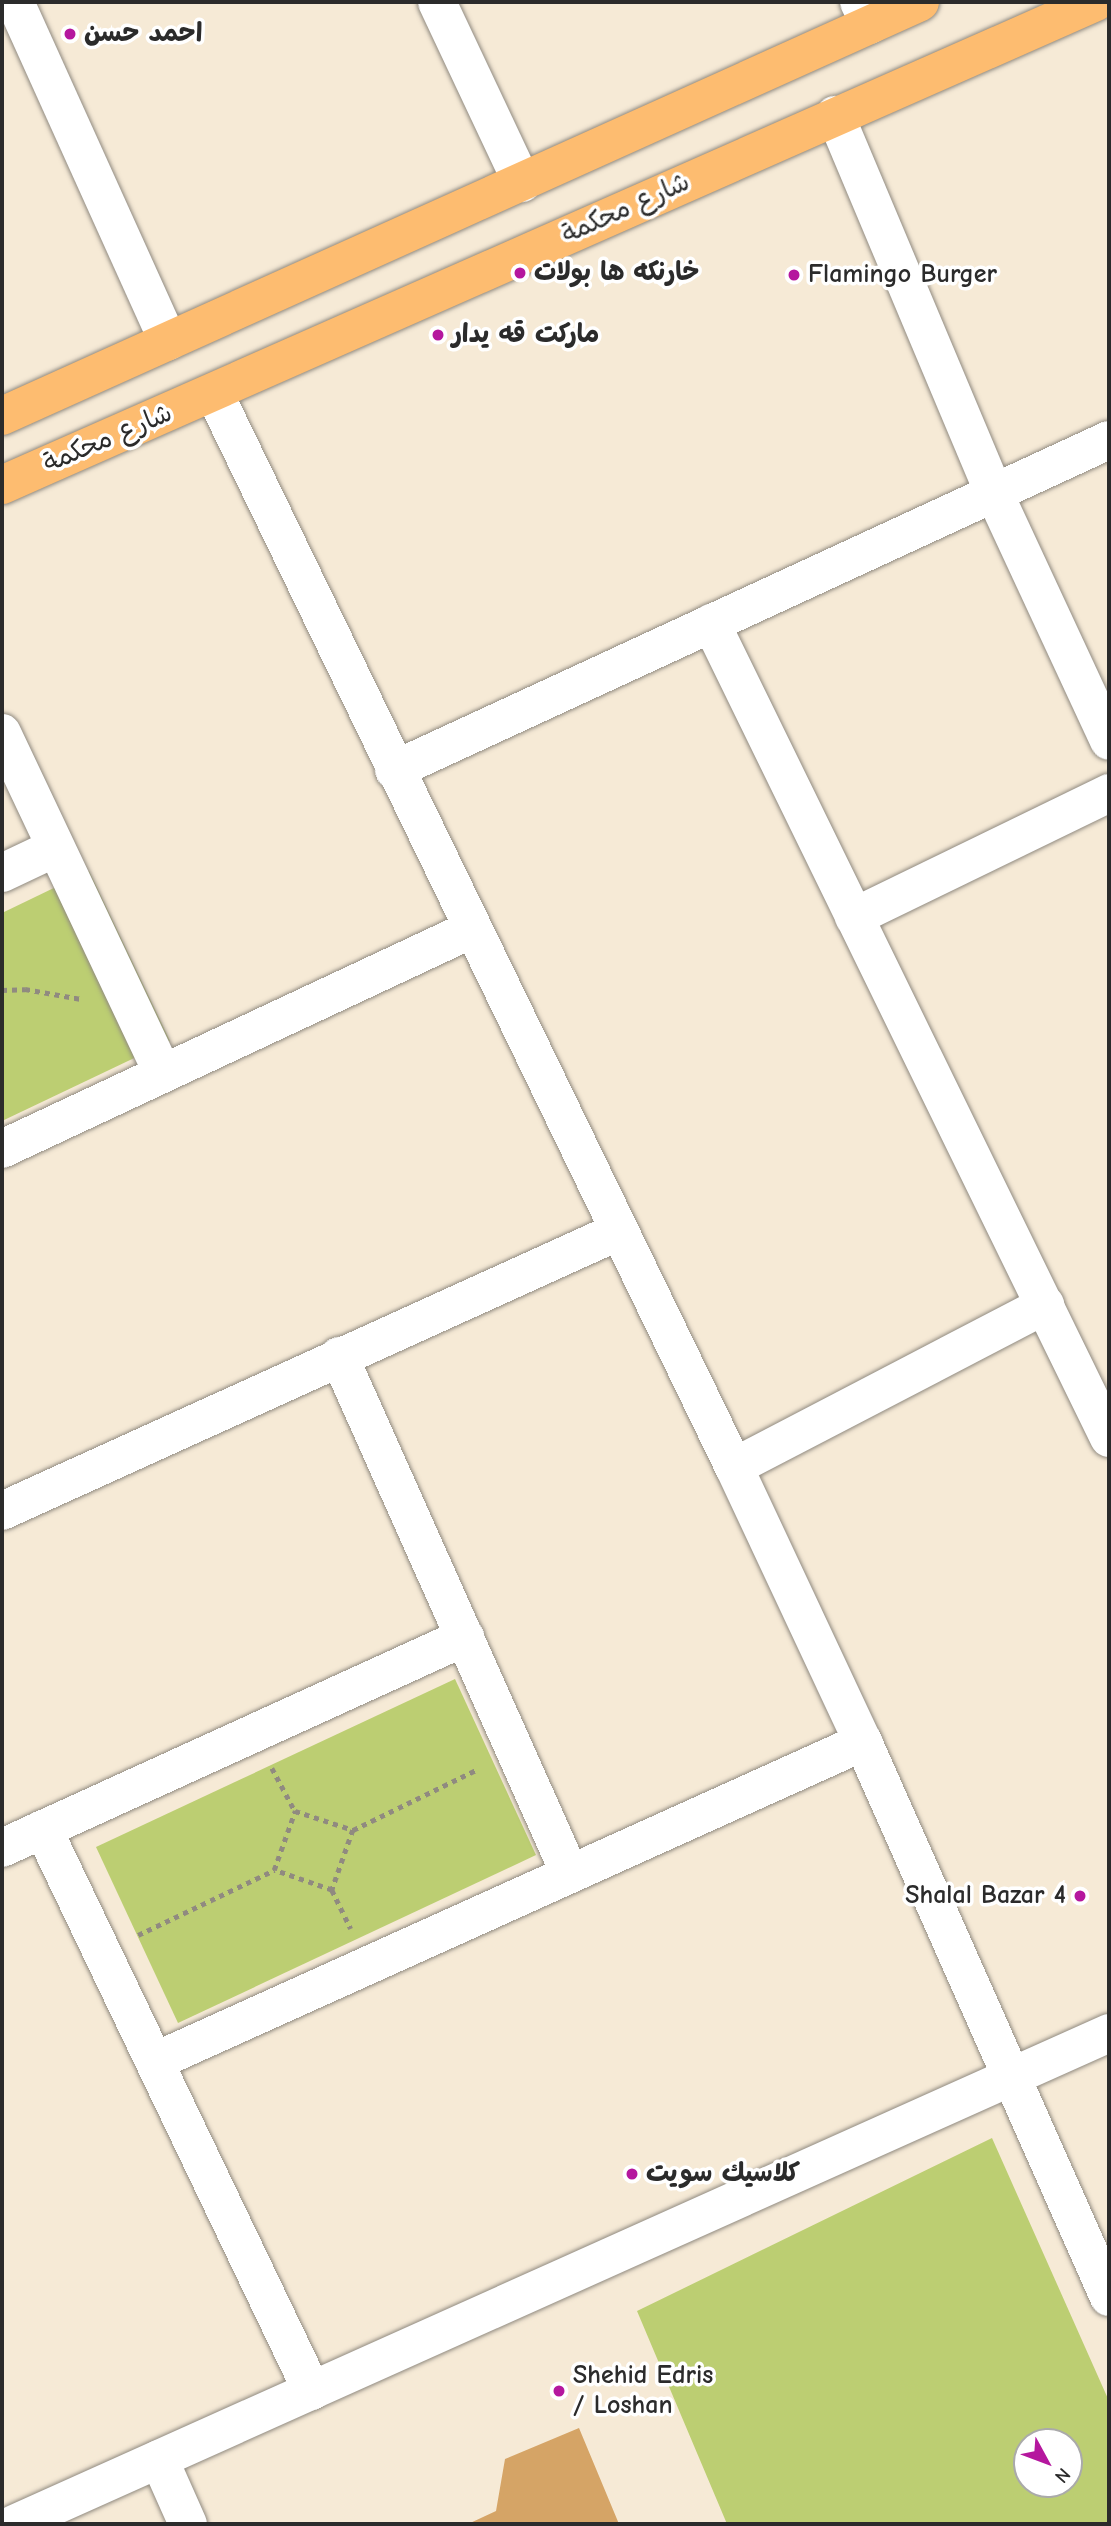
<!DOCTYPE html>
<html>
<head>
<meta charset="utf-8">
<style>
	body { margin:0 }
	#map { position:relative; width:1111px; height:2526px; overflow:hidden; background:#f6ead6; font-family:"Comic Neue","Playpen Sans Arabic",sans-serif }
	div>[style] { position:absolute }
	[style*='--x'] { left:calc(var(--x)*1px); top:calc(var(--y)*1px); width:calc(var(--w)*1px); rotate:calc(var(--a)*1deg) }
	.green>* { inset:0; background:#bcce72 }
	.building>* { inset:0; background:#d5a466 }
	.path>* { height:4.5px; margin-top:-2.25px; transform-origin:0; background:repeating-linear-gradient(90deg,#908a80 0 5px,transparent 0 10px) }
	.roads { filter:drop-shadow(0 0 2px #908a80) drop-shadow(0 0 2px #908a80) }
	.minor>* { height:38px; margin:-19px; padding:0 19px; transform-origin:19px; border-radius:19px; background:#fff }
	.major>* { height:38px; margin:-19px; padding:0 19px; transform-origin:19px; border-radius:19px; background:#fdbc70 }
	.dots>* { width:19px; height:19px; translate:-50% -50%; box-sizing:border-box; border:4px solid #fff; border-radius:50% }
	span { translate:-50% -50%; white-space:nowrap; text-align:center; line-height:1.15; -webkit-text-stroke:7px #fff; paint-order:stroke }
	.poi-label { font-size:26px; color:#2b2b2b; font-weight:700 }
	.left { translate:0 -50%; text-align:left }
	.right { translate:-100% -50%; text-align:right }
	.street-label { font-size:26px; color:#2b2b2b }
	.frame { position:absolute; inset:0; border:4px solid #2b2b2b; pointer-events:none }
	.north { position:absolute; left:1013px; top:2428px; width:70px; height:70px; box-sizing:border-box; background:#fff; border:2px solid #aaa; border-radius:50%; rotate:131deg; font-size:19px; font-weight:700; line-height:28px; text-align:center; color:#2b2b2b }
	.north::after { content:''; display:block; margin:auto; width:24px; height:32px; background:#b5179e; clip-path:polygon(50% 0,100% 100%,50% 72%,0 100%) }
</style>
</head>
<body>
<div id="map">
	<div class="green">
		<div style="clip-path:polygon(89px 871px,170px 1041px,2px 1121px,2px 913px)"></div>
		<div style="clip-path:polygon(455px 1679px,536px 1855px,178px 2023px,96px 1847px)"></div>
		<div style="clip-path:polygon(evenodd,992px 2138px,1109px 2401px,1109px 2524px,727px 2524px,637px 2311px,992px 2138px,1027px 2442px,1069px 2442px,1069px 2484px,1027px 2484px,1027px 2442px)"></div>
	</div>
	<div class="building">
		<div style="clip-path:polygon(579px 2428px,619px 2524px,468px 2524px,496px 2511px,505px 2459px)"></div>
	</div>
	<div class="path">
		<div style="--x:2;--y:990;--w:23;--a:-2"></div>
		<div style="--x:25;--y:989;--w:57;--a:10.1"></div>
		<div style="--x:272;--y:1768;--w:49;--a:61.9"></div>
		<div style="--x:353;--y:1830;--w:139;--a:-26"></div>
		<div style="--x:332;--y:1890;--w:61;--a:-161"></div>
		<div style="--x:274;--y:1870;--w:63;--a:-70.4"></div>
		<div style="--x:295;--y:1811;--w:61;--a:18.1"></div>
		<div style="--x:353;--y:1830;--w:64;--a:109.3"></div>
		<div style="--x:332;--y:1890;--w:43;--a:64"></div>
		<div style="--x:138;--y:1935;--w:151;--a:-25.5"></div>
	</div>
	<div class="roads">
		<div class="minor">
			<div style="--x:15;--y:2;--w:372;--a:65.7"></div>
			<div style="--x:437;--y:2;--w:200;--a:64.8"></div>
			<div style="--x:859;--y:2;--w:25;--a:64"></div>
			<div style="--x:835;--y:115;--w:410;--a:67.2"></div>
			<div style="--x:994;--y:493;--w:273;--a:65.1"></div>
			<div style="--x:214;--y:393;--w:1193;--a:64.17"></div>
			<div style="--x:734;--y:1467;--w:304;--a:64.9"></div>
			<div style="--x:863;--y:1742;--w:607;--a:66.1"></div>
			<div style="--x:711;--y:623;--w:907;--a:63.97"></div>
			<div style="--x:2;--y:733;--w:375;--a:64.7"></div>
			<div style="--x:394;--y:770;--w:787;--a:-24.78"></div>
			<div style="--x:2;--y:873;--w:59;--a:-25.3"></div>
			<div style="--x:854;--y:917;--w:284;--a:-25.9"></div>
			<div style="--x:2;--y:1149;--w:519;--a:-25.08"></div>
			<div style="--x:339;--y:1356;--w:567;--a:65.97"></div>
			<div style="--x:734;--y:1467;--w:351;--a:-27.5"></div>
			<div style="--x:2;--y:1511;--w:678;--a:-24.41"></div>
			<div style="--x:43;--y:1829;--w:623;--a:64.42"></div>
			<div style="--x:2;--y:1848;--w:509;--a:-24.5"></div>
			<div style="--x:156;--y:2061;--w:776;--a:-24.29"></div>
			<div style="--x:159;--y:2459;--w:71;--a:66"></div>
			<div style="--x:14;--y:2524;--w:1200;--a:-24.15"></div>
		</div>
		<div class="major">
			<div style="--x:2;--y:416;--w:1007;--a:-24.27"></div>
			<div style="--x:2;--y:485;--w:1196;--a:-23.82"></div>
		</div>
	</div>
	<div class="dots">
		<div style="left:70px;top:34px;background:#b5179e"></div>
		<div style="left:520px;top:273px;background:#b5179e"></div>
		<div style="left:794px;top:275px;background:#b5179e"></div>
		<div style="left:438px;top:335px;background:#b5179e"></div>
		<div style="left:1080px;top:1896px;background:#b5179e"></div>
		<div style="left:632px;top:2174px;background:#b5179e"></div>
		<div style="left:559px;top:2391px;background:#b5179e"></div>
	</div>
	<div class="poi-label">
		<span class="left" style="left:84px;top:34px">احمد حسن</span>
		<span class="left" style="left:534px;top:273px">خارنكه ها بولات</span>
		<span class="left" style="left:808px;top:275px">Flamingo Burger</span>
		<span class="left" style="left:452px;top:335px">ماركت قه يدار</span>
		<span class="right" style="left:1066px;top:1896px">Shalal Bazar 4</span>
		<span class="left" style="left:646px;top:2174px">كلاسيك سويت</span>
		<span class="left" style="left:573px;top:2391px">Shehid Edris<br>/ Loshan</span>
	</div>
	<div class="street-label">
		<span style="left:626px;top:209px;rotate:-24deg">شارع محكمة</span>
		<span style="left:108px;top:439px;rotate:-23deg">شارع محكمة</span>
	</div>
	<div class="frame"></div>
	<div class="north">N</div>
</div>
</body>
</html>
